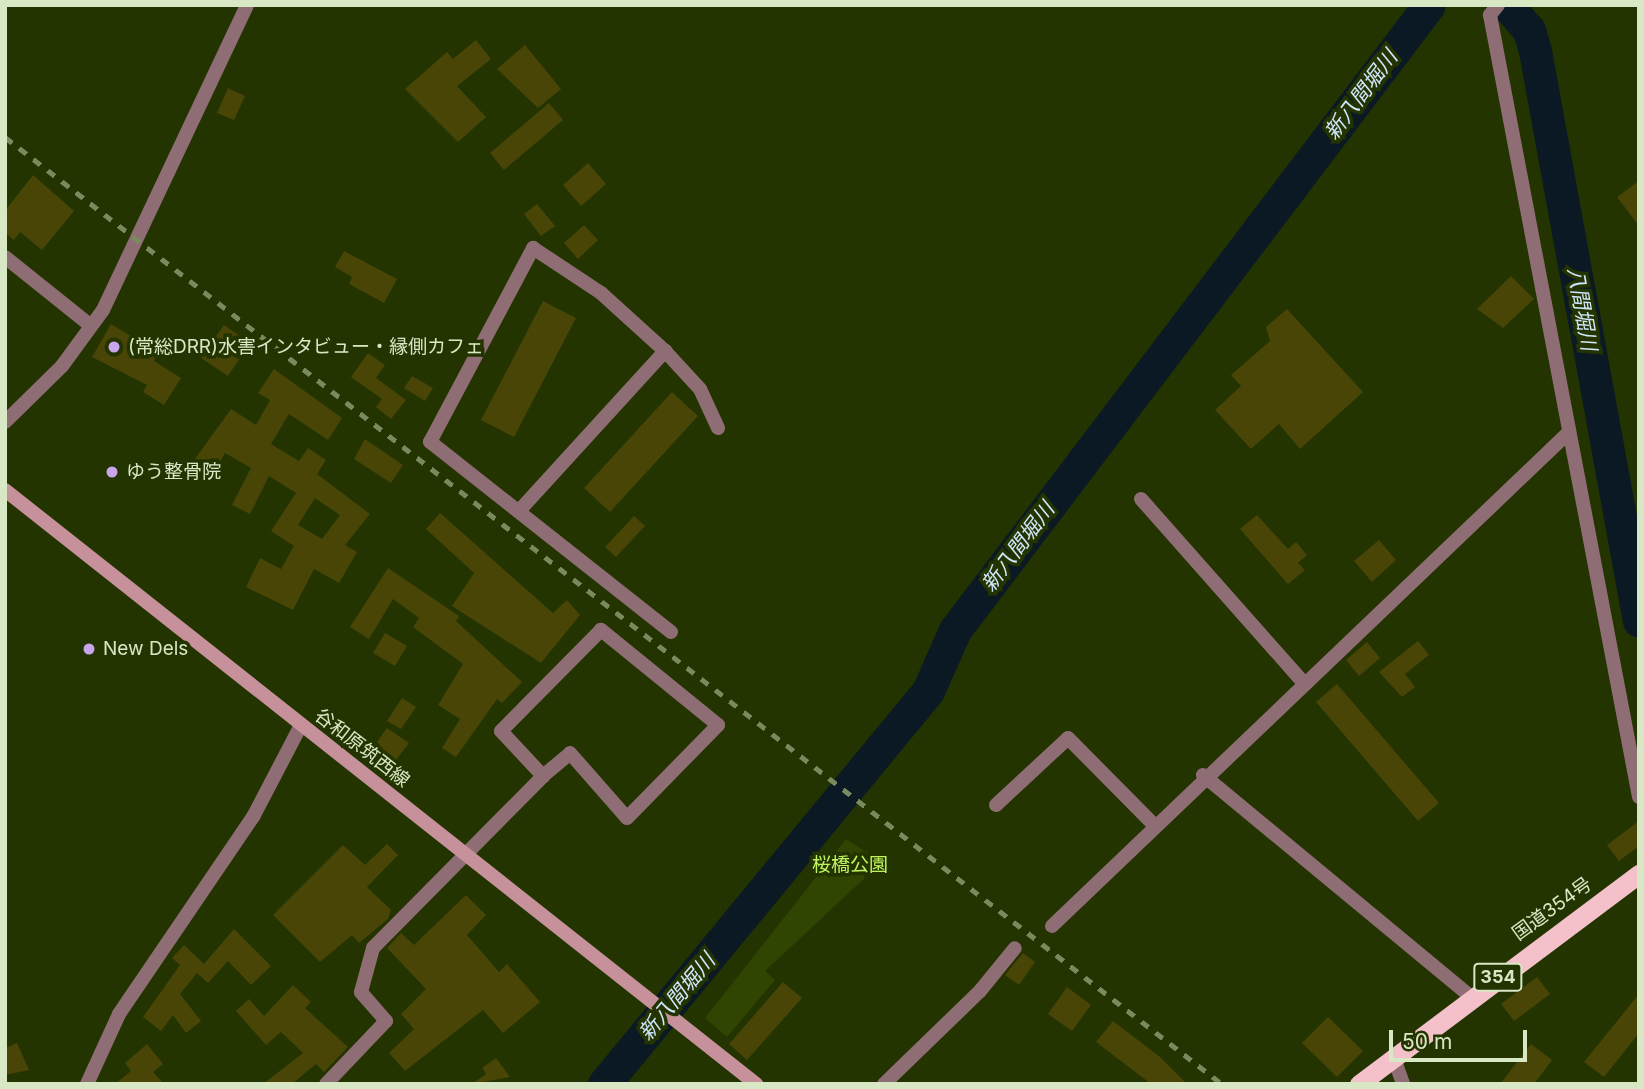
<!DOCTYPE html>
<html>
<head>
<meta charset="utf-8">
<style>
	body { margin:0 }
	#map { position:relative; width:1644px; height:1089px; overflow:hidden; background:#233400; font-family:Inter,"Noto Sans JP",sans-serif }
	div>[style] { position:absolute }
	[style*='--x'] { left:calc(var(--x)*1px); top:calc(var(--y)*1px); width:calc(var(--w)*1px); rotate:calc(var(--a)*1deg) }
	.green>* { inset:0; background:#304501 }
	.river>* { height:33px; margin:-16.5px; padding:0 16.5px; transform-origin:16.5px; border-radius:16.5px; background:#0b1925 }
	.building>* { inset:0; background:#484507 }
	.minor>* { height:14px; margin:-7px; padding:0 7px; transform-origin:7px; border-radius:7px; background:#8f6d74 }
	.secondary>* { height:14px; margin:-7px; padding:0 7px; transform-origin:7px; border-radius:7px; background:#c6919b }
	.trunk>* { height:19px; margin:-9.5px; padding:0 9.5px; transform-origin:9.5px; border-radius:9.5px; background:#f4c0ca }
	.rail>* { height:5px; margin-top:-2.5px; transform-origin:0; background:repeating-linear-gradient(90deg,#7a8a5f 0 9px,transparent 0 18px) }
	.dots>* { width:19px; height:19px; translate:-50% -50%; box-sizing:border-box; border:4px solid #233400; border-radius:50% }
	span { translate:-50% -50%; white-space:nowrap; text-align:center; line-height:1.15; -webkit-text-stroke:7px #233400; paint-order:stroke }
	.shield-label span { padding:2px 5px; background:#233400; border:2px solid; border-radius:5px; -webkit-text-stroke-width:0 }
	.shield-label { font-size:18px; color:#d8e7c4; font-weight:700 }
	.poi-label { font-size:19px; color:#d8e7c4 }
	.left { translate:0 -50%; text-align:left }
	.street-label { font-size:19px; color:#d8e7c4 }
	.park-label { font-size:19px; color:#bff45e }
	.water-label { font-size:21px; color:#d0e6fb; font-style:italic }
	.frame { position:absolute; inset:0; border:7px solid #d8e7c4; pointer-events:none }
	.scale { position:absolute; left:1389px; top:1030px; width:138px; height:32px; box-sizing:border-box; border:4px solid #d8e7c4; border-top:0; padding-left:9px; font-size:21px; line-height:24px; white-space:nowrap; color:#d8e7c4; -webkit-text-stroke:5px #233400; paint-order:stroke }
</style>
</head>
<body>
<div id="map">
	<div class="green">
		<div style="clip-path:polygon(846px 839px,874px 857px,867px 876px,765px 971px,775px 980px,727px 1037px,705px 1018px)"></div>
	</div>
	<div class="river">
		<div style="--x:1507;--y:5;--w:33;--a:49"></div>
		<div style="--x:1529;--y:30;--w:22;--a:74"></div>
		<div style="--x:1535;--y:51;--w:579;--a:79.66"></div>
		<div style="--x:604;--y:1084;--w:509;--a:-50.5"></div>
		<div style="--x:928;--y:691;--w:67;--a:-66.1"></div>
		<div style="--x:955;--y:630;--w:784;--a:-52.82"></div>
	</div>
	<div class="building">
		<div style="clip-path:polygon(476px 40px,491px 59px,457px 86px,486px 117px,458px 142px,405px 89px,447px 52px,453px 59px)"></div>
		<div style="clip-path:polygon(525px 45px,561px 89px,538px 108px,497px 69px)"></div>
		<div style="clip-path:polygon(228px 88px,245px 96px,234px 120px,217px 113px)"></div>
		<div style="clip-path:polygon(549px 103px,563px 120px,504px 170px,490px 153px)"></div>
		<div style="clip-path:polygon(588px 163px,606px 184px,581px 206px,563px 185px)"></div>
		<div style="clip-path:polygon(33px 175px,74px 211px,42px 250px,20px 232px,14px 240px,5px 233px,5px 211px)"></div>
		<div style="clip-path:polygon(1639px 181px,1639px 226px,1617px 197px)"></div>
		<div style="clip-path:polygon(537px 204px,555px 226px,541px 236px,524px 214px)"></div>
		<div style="clip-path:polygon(584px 225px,598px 240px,578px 259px,564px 243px)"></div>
		<div style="clip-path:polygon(344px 251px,397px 279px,384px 303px,349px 284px,352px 277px,335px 267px)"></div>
		<div style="clip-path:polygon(1511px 276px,1534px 299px,1503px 328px,1477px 309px)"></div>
		<div style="clip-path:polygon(543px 301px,576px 318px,514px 437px,481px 420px)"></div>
		<div style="clip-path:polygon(1287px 309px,1363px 392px,1300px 449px,1279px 424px,1251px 449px,1215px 410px,1241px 386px,1231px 375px,1270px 341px,1266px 327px)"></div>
		<div style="clip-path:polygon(111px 324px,159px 353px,154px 361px,181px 378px,164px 405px,143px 392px,147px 385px,92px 357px)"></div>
		<div style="clip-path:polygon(224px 325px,250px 343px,228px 376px,201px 358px)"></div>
		<div style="clip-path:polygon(368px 353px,385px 365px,376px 378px,406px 400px,391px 419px,376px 407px,382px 399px,351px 377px)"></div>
		<div style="clip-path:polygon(evenodd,274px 369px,342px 418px,328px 440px,289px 414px,271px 444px,299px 461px,308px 448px,326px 460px,317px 474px,370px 514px,345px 545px,357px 552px,339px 583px,314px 569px,293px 610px,246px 587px,260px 558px,281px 569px,294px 546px,271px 531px,296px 493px,269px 476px,250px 514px,232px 505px,251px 468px,225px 453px,214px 471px,195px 459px,231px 409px,256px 425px,270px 400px,258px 393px,274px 369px,315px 498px,340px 515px,322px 539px,298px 525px,315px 498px)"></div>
		<div style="clip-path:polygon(412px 376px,433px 388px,425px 401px,404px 388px)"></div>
		<div style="clip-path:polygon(672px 392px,698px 416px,610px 512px,584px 488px)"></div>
		<div style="clip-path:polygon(365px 439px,403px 465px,391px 483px,354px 459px)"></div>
		<div style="clip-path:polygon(440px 513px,553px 613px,567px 600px,580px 615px,541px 663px,452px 606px,474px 573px,426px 529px)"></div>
		<div style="clip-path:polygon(1257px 515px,1288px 549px,1296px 542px,1307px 555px,1298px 563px,1305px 570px,1288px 584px,1240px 529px)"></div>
		<div style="clip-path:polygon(634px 516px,645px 526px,616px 557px,605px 547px)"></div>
		<div style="clip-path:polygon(1379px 540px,1396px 560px,1372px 582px,1354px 561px)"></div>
		<div style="clip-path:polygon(388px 568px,459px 616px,456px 621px,522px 682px,502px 703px,497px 699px,456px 757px,442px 748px,460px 719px,438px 705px,463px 664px,413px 627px,419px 618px,393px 599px,369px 639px,350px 627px)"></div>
		<div style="clip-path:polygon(385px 633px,407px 646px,395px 666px,373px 653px)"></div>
		<div style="clip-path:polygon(1418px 641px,1429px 655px,1405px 674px,1415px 687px,1402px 697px,1379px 672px)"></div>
		<div style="clip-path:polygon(1367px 642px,1380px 658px,1359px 676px,1346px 660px)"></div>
		<div style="clip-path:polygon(1337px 684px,1439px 803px,1418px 821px,1316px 702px)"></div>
		<div style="clip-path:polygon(402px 698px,416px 707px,401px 729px,387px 721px)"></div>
		<div style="clip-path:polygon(387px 728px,409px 743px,390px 768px,369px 753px)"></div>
		<div style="clip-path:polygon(1639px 821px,1639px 846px,1619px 861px,1607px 845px)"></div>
		<div style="clip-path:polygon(387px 844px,398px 855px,367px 887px,391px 910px,388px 919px,359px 943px,352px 935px,320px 962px,273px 915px,343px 845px,365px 865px)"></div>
		<div style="clip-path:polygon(466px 895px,486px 915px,467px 935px,499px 972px,507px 964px,540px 1002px,503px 1033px,483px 1010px,405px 1071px,389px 1053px,414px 1029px,401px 1014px,426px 989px,387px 948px,401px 933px,414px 945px)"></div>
		<div style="clip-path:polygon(234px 929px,271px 966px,251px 985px,228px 961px,208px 983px,197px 973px,180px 994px,201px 1021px,186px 1033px,173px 1015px,161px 1031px,143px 1017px,180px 965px,172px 958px,184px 945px,204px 964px)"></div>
		<div style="clip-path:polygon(1023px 953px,1035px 962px,1019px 985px,1005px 975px)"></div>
		<div style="clip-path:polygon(1537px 977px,1550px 994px,1514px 1021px,1501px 1004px)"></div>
		<div style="clip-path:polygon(783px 982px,802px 998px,747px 1060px,729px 1044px)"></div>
		<div style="clip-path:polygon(293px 985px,311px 1002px,305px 1008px,348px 1047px,324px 1072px,316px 1064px,292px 1084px,263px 1084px,303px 1053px,281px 1032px,266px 1045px,236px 1011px,249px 999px,264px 1016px)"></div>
		<div style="clip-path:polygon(1067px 987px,1091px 1005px,1072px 1031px,1048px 1014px)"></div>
		<div style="clip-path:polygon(1639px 994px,1639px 1033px,1604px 1077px,1584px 1062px)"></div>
		<div style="clip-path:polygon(1328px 1017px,1363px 1051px,1337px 1077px,1302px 1043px)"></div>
		<div style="clip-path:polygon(1113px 1021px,1160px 1057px,1187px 1084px,1151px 1084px,1096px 1042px)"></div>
		<div style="clip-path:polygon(17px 1043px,29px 1070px,5px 1075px,5px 1048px)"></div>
		<div style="clip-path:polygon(147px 1044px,163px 1064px,153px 1072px,164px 1084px,115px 1084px,131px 1071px,125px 1063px)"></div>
		<div style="clip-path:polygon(1531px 1044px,1552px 1060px,1534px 1084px,1500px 1084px)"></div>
		<div style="clip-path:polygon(496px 1058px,510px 1077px,472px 1084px,486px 1074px,482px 1068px)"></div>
	</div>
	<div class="minor">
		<div style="--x:1498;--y:5;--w:13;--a:129"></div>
		<div style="--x:1490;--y:15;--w:796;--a:79.21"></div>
		<div style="--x:5;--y:257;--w:110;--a:38.7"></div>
		<div style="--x:5;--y:422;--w:80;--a:-44.5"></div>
		<div style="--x:62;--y:366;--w:69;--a:-53.8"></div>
		<div style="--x:103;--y:310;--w:337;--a:-64.7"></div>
		<div style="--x:1141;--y:499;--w:244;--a:48.5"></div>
		<div style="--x:519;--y:511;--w:217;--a:-47.6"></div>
		<div style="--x:671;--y:632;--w:307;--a:-141.7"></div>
		<div style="--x:430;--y:442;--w:220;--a:-62"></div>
		<div style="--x:533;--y:248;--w:82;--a:33.5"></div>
		<div style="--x:601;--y:293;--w:86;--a:42.2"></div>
		<div style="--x:665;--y:351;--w:52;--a:47.4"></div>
		<div style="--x:700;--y:389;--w:43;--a:65.2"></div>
		<div style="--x:1203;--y:775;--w:348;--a:39.6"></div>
		<div style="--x:996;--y:805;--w:98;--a:-42.9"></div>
		<div style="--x:1068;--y:738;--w:121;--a:45.3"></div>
		<div style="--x:1052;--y:926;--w:712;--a:-43.69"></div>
		<div style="--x:1393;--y:1056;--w:30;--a:70"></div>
		<div style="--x:87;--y:1084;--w:77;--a:-65.4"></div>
		<div style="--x:119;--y:1014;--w:238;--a:-55.8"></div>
		<div style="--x:253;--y:817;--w:104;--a:-62.4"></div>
		<div style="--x:326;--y:1084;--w:87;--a:-46.4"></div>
		<div style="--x:386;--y:1021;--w:38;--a:-131"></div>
		<div style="--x:361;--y:992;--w:46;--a:-74.7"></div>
		<div style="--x:373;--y:948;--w:242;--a:-45.3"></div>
		<div style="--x:543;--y:776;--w:35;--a:-40"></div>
		<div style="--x:570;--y:753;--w:86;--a:48.8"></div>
		<div style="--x:627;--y:818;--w:130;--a:-45.6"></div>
		<div style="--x:718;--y:725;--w:151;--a:-140.9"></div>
		<div style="--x:601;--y:630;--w:142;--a:134.7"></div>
		<div style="--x:501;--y:731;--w:62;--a:47"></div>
		<div style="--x:884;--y:1084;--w:134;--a:-44.1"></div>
		<div style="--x:980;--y:991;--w:55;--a:-50.9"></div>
	</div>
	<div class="secondary">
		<div style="--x:5;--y:490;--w:958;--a:38.34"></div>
	</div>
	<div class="trunk">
		<div style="--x:1359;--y:1084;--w:350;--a:-36.9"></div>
	</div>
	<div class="rail">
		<div style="--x:5;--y:137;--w:1542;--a:37.89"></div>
	</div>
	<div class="dots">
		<div style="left:114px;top:347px;background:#c9a5ee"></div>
		<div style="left:112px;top:472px;background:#c9a5ee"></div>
		<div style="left:89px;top:649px;background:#c9a5ee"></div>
	</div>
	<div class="shield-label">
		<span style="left:1498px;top:977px">354</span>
	</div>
	<div class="poi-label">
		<span class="left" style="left:128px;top:347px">(常総DRR)水害インタビュー・縁側カフェ</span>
		<span class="left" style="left:126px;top:472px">ゆう整骨院</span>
		<span class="left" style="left:103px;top:649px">New Dels</span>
	</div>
	<div class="street-label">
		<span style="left:362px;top:748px;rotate:38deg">谷和原筑西線</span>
		<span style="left:1552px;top:909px;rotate:-36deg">国道354号</span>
	</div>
	<div class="park-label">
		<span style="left:850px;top:865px">桜橋公園</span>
	</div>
	<div class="water-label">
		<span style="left:1361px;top:95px;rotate:-53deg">新八間堀川</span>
		<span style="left:1582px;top:309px;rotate:80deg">八間堀川</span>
		<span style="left:1018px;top:547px;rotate:-53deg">新八間堀川</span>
		<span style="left:677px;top:997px;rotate:-50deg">新八間堀川</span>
	</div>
	<div class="frame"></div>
	<div class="scale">50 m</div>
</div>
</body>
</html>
